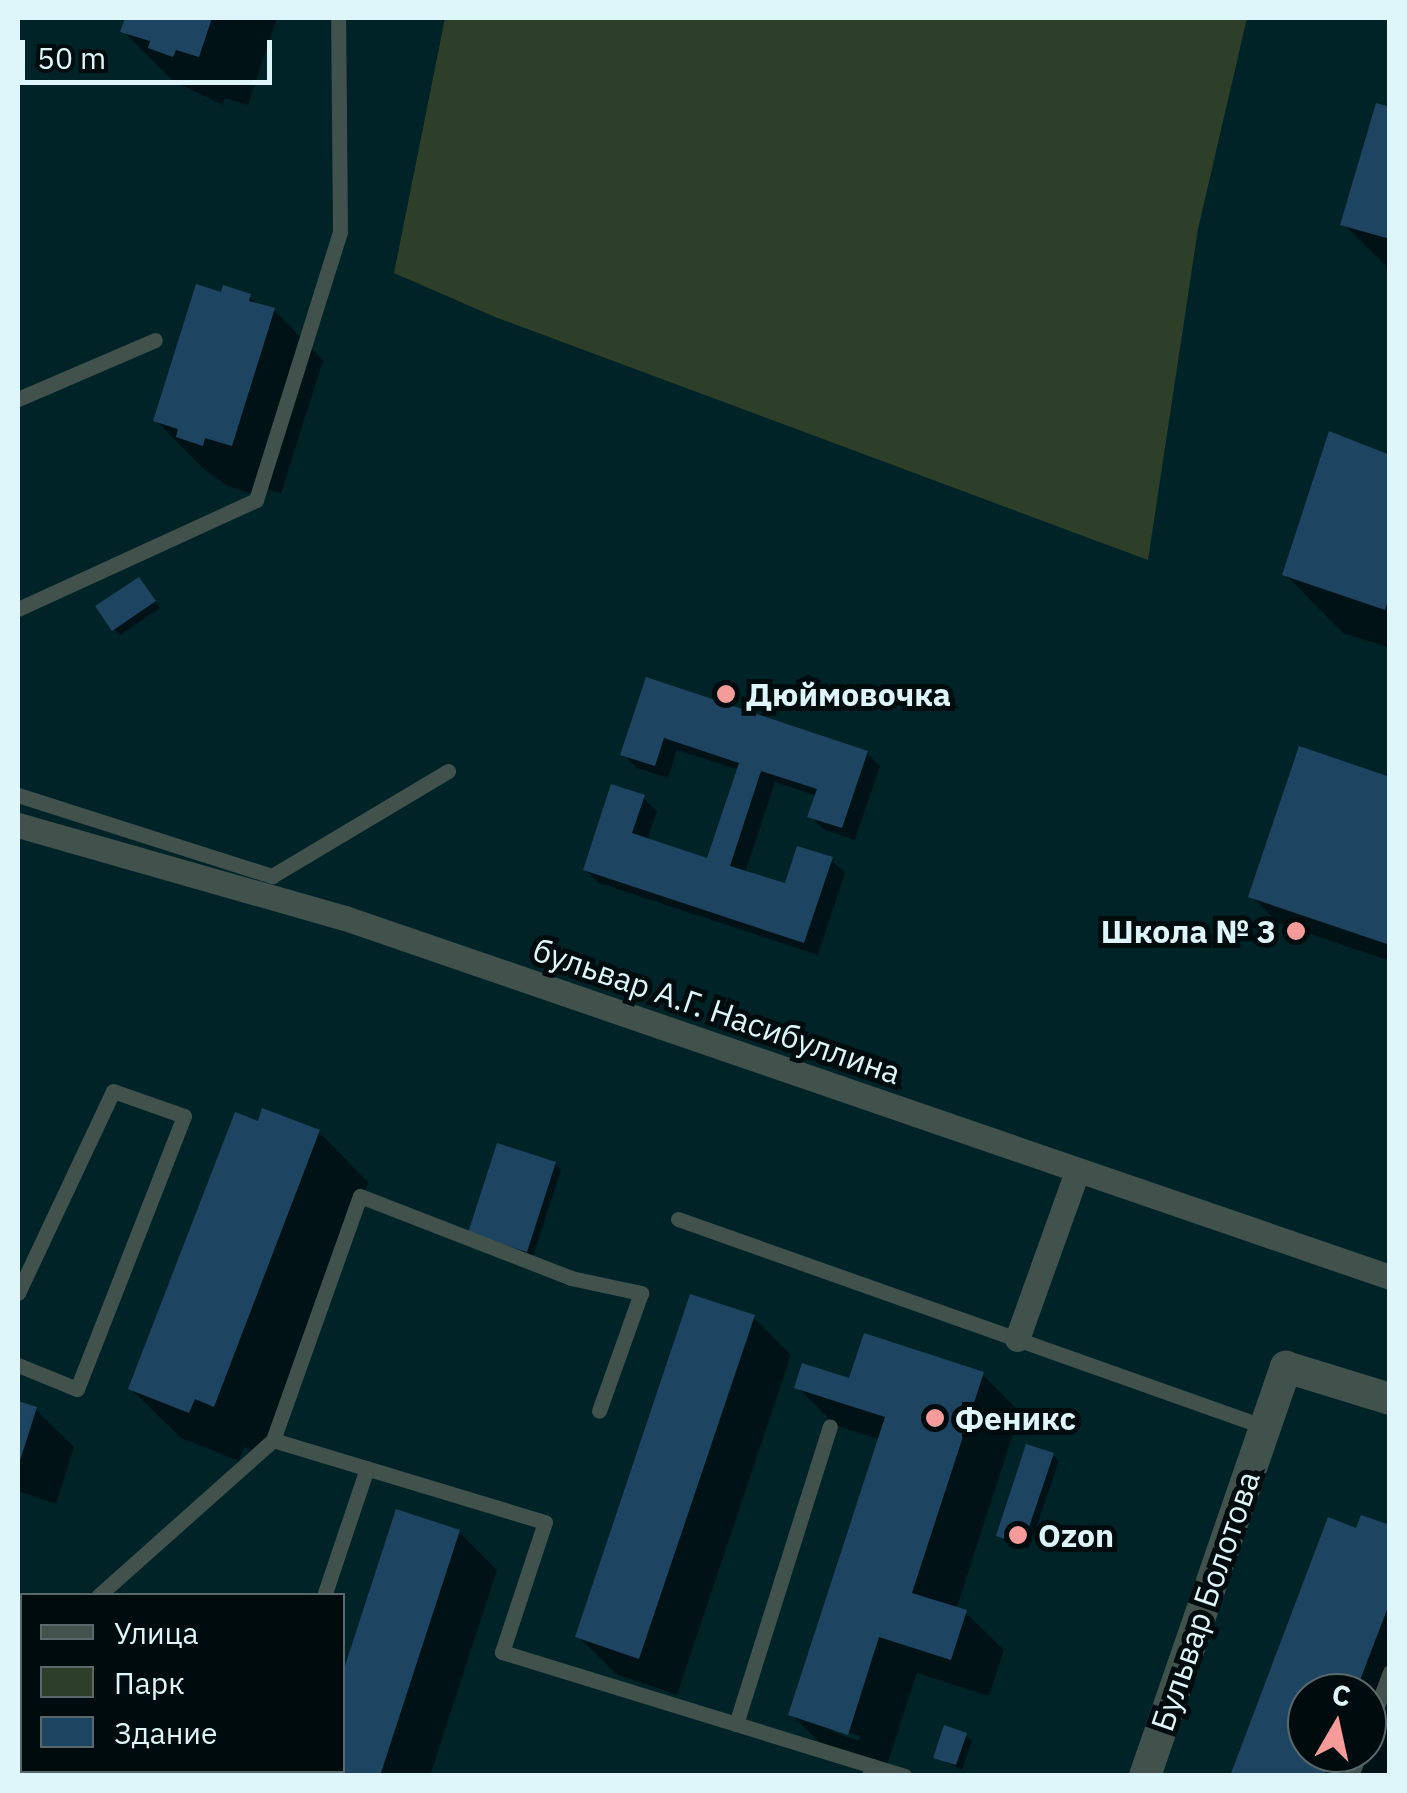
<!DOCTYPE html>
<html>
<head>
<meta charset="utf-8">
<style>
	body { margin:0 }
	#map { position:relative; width:1407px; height:1793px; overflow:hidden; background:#002328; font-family:"IBM Plex Sans",sans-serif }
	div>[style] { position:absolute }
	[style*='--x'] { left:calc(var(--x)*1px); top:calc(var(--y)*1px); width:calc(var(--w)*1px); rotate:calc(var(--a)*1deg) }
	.green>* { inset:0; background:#2d3f28 }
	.shadow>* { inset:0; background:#0007 }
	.building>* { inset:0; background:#1d4562 }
	.service>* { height:15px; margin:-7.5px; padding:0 7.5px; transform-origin:7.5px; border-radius:7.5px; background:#41514c }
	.pedestrian>* { height:25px; margin:-12.5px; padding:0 12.5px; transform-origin:12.5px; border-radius:12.5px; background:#41514c }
	.minor>* { height:32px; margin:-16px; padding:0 16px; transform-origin:16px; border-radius:16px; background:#41514c }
	.dots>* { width:28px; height:28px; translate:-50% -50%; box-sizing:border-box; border:5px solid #000b0d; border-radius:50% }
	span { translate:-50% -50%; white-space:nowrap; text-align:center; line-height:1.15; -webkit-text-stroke:10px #000b0d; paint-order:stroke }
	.poi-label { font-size:32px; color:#def5f9; font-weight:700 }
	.left { translate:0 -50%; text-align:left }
	.right { translate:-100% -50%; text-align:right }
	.street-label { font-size:32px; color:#def5f9 }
	.frame { position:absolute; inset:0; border:20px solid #def5f9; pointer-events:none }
	.legend { position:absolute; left:20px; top:1593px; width:325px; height:180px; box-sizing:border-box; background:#000b0d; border:2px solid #59696b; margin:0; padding:12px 18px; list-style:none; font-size:30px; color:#def5f9 }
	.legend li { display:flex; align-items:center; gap:20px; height:50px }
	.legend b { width:50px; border:2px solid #59696b }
	.north { position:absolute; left:1287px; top:1673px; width:100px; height:100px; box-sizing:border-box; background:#000b0d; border:2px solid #59696b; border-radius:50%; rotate:9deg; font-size:28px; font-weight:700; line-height:40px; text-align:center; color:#def5f9 }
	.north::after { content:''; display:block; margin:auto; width:35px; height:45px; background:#f59b9a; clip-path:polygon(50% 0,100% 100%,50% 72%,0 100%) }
	.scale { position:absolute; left:20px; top:40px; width:252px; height:45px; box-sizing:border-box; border:5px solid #def5f9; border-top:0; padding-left:12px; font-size:30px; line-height:35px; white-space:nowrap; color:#def5f9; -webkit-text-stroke:8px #000b0d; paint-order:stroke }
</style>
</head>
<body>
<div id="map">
	<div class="green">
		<div style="clip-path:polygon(445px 18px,1247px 18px,1198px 229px,1148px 560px,495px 317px,394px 273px)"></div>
	</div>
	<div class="shadow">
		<div style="clip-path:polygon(128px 18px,277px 18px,248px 105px,225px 98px,223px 105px,173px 81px,123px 31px)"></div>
		<div style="clip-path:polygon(1390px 109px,1390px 270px,1343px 224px)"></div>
		<div style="clip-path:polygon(222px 295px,249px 296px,259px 306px,274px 310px,323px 360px,281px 494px,255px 485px,252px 494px,228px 486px,205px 470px,156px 421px)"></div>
		<div style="clip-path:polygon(1390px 457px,1390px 648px,1343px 633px,1285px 574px)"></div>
		<div style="clip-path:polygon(144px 586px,160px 608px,120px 635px,114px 629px)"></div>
		<div style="clip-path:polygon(648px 680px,867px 753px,880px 766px,855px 840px,823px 829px,810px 816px,817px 796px,775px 782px,745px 873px,786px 887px,831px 860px,845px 873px,818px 955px,599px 883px,585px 870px,643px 798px,657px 811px,647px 840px,709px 861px,739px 770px,677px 750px,668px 778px,637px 768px,623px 754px)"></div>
		<div style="clip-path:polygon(1390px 780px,1390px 961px,1278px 923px,1251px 896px)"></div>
		<div style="clip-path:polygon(259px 1124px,319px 1132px,368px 1182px,264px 1455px,244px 1447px,239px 1461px,181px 1438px,131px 1389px)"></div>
		<div style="clip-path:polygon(555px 1164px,561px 1170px,533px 1257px,471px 1233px)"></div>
		<div style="clip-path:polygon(753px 1317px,791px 1355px,677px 1695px,616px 1674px,578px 1636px)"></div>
		<div style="clip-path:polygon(evenodd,982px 1374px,1020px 1412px,956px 1610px,966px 1613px,1004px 1650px,989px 1696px,917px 1673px,885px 1771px,829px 1752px,791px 1714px,881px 1440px,835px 1425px,797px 1387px,982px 1374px,833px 1727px,860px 1736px,859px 1741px,833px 1732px,833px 1727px)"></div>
		<div style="clip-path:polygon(18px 1404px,36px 1410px,74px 1447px,56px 1504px,18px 1491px)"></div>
		<div style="clip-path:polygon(1053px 1455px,1059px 1461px,1029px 1549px,1005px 1541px,999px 1535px)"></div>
		<div style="clip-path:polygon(evenodd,1390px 1528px,1390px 1776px,1233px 1776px,1357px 1531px,1390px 1528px,1307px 1693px,1367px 1693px,1367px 1753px,1307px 1753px,1307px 1693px)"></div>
		<div style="clip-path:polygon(459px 1532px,497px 1570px,430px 1776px,312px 1776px,342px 1770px)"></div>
		<div style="clip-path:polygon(966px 1735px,972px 1741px,962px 1770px,936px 1757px)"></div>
		<div style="clip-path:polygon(93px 1770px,192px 1770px,197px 1776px,92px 1776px)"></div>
	</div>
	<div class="building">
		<div style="clip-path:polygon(125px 18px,212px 18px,199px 57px,176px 50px,173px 57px,148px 48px,150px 41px,120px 32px)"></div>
		<div style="clip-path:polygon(1376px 103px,1390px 107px,1390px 239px,1340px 225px)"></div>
		<div style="clip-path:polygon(196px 284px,221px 292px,223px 285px,251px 294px,249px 301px,275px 308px,232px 446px,205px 438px,203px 446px,176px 437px,178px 429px,153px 421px)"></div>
		<div style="clip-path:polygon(1329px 431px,1390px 455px,1390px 595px,1385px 610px,1282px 575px)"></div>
		<div style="clip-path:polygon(139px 577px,156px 601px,112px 631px,95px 606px)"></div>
		<div style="clip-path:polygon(646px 677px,868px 751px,842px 828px,807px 817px,817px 789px,761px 771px,730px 866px,785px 883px,797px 846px,833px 857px,804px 943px,583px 870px,611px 784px,645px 795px,632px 833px,707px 858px,739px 763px,664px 738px,655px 766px,620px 755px)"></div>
		<div style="clip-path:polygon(1299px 746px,1390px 777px,1390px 945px,1248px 897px)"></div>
		<div style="clip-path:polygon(262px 1108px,320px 1130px,214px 1407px,195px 1399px,189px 1413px,128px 1389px,235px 1112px,258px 1121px)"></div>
		<div style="clip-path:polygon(497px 1143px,556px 1162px,527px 1252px,468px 1233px)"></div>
		<div style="clip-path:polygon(690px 1294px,755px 1315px,639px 1659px,575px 1637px)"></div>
		<div style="clip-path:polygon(864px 1333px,984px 1372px,912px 1593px,967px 1610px,951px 1660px,879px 1637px,848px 1735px,788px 1715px,885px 1417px,794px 1388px,802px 1363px,849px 1378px)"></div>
		<div style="clip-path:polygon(18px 1401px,37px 1407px,18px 1467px)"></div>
		<div style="clip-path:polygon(1026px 1444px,1054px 1453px,1023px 1545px,996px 1536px)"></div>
		<div style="clip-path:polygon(396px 1509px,460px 1530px,380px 1776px,310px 1776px,311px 1770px,342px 1770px,342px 1675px)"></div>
		<div style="clip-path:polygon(1361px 1515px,1390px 1525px,1390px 1602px,1355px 1693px,1307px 1693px,1307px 1753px,1333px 1753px,1324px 1776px,1230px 1776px,1328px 1517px,1356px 1528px)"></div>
		<div style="clip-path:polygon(944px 1725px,967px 1733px,956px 1765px,933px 1758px)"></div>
		<div style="clip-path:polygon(91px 1770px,159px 1770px,157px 1776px,89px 1776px)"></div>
	</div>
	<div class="service">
		<div style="--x:18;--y:399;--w:149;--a:-23.3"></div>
		<div style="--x:18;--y:609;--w:262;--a:-24.6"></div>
		<div style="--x:256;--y:500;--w:281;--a:-72.6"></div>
		<div style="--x:340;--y:232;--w:214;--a:-90.5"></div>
		<div style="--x:18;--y:795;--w:267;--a:17.7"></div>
		<div style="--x:272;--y:876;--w:205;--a:-30.8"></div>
		<div style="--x:678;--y:1219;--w:623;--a:19.51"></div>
		<div style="--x:18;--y:1293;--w:223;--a:-64.8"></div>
		<div style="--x:113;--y:1091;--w:75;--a:19.4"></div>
		<div style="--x:184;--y:1116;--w:293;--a:111.4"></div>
		<div style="--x:77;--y:1389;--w:64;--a:-157.9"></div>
		<div style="--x:273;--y:1440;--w:259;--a:-70.4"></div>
		<div style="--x:360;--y:1196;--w:226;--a:21.2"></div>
		<div style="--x:571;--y:1278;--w:72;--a:12.1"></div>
		<div style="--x:641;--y:1293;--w:125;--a:109.6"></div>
		<div style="--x:98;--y:1596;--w:234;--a:-41.7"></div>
		<div style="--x:273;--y:1440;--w:284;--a:16.8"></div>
		<div style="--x:545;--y:1522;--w:137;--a:108.3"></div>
		<div style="--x:502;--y:1652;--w:387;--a:17.1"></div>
		<div style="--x:872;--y:1766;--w:10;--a:107"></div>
		<div style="--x:324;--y:1596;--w:135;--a:-71.4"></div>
		<div style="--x:18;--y:1655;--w:4;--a:14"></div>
		<div style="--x:736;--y:1724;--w:312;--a:-72.5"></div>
		<div style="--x:1367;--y:1733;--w:65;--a:-69.3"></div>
		<div style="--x:18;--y:1749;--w:39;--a:-84"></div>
		<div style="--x:872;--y:1766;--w:34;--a:17"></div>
		<div style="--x:1351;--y:1776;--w:25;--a:-69"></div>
	</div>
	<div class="pedestrian">
		<div style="--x:18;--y:825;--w:340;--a:15.9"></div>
		<div style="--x:345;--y:918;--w:1105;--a:18.96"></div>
		<div style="--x:1017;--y:1339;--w:178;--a:-70.3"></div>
	</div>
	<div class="minor">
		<div style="--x:1145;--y:1776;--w:433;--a:-71"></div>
		<div style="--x:1286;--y:1367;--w:109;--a:17.1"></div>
	</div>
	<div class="dots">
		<div style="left:726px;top:694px;background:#f59b9a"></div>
		<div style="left:1296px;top:931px;background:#f59b9a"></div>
		<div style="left:935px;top:1418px;background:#f59b9a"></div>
		<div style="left:1018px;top:1535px;background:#f59b9a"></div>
	</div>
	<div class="poi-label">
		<span class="left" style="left:746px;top:694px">Дюймовочка</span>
		<span class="right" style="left:1276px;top:931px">Школа № 3</span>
		<span class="left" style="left:955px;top:1418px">Феникс</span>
		<span class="left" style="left:1038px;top:1535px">Ozon</span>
	</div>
	<div class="street-label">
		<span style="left:717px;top:1011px;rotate:19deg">бульвар А.Г. Насибуллина</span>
		<span style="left:1205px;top:1601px;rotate:-71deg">Бульвар Болотова</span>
	</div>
	<div class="frame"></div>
	<ul class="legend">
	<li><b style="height:12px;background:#41514c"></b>Улица</li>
	<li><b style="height:28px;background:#2d3f28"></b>Парк</li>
	<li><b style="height:28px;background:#1d4562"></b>Здание</li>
	</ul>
	<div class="north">С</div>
	<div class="scale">50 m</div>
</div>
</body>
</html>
